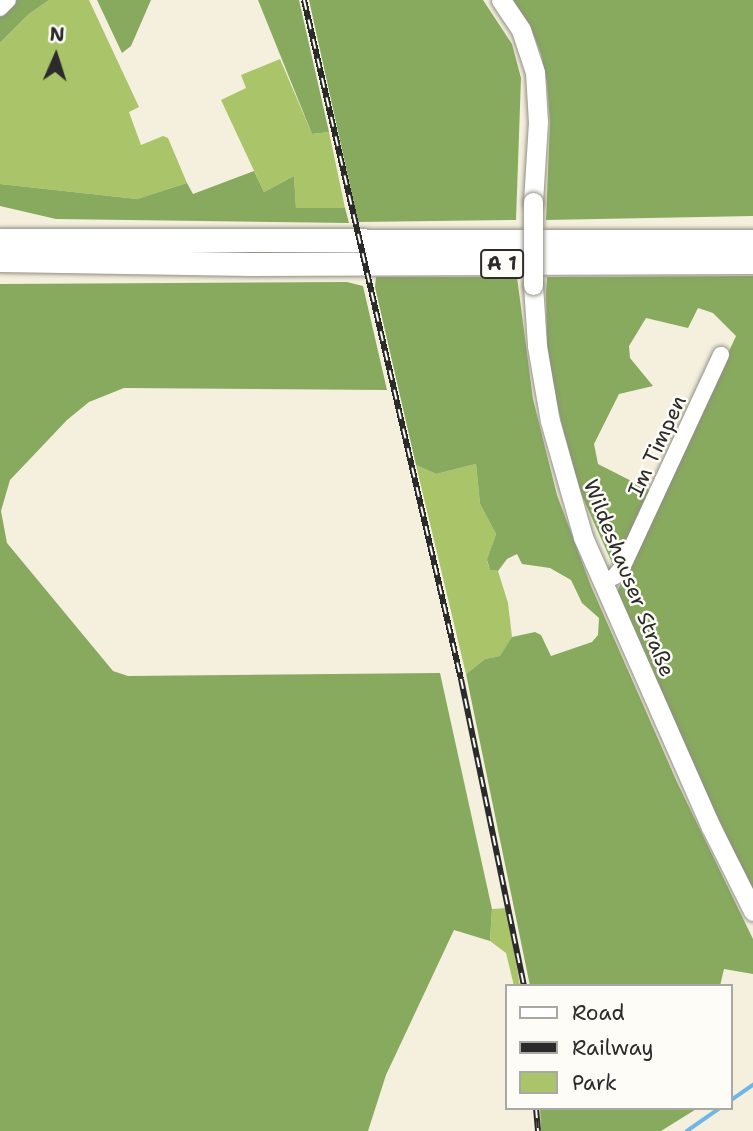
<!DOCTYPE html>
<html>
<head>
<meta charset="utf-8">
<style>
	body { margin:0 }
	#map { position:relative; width:753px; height:1131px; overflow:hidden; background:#f5f0dd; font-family:"Shantell Sans",sans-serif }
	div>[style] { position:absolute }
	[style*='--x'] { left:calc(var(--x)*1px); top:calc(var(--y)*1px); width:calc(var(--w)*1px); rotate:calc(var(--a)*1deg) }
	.green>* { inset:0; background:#aac46a }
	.forest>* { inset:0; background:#87aa5e }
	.stream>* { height:3.5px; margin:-1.75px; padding:0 1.75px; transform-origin:1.75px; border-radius:1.75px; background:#6fb5e6 }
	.roads { filter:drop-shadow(0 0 2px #908e84) drop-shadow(0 0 2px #908e84) }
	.minor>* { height:16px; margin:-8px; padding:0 8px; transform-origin:8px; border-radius:8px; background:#fff }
	.major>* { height:19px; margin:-9.5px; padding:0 9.5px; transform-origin:9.5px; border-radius:9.5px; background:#fff }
	.highway>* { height:23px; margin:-11.5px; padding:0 11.5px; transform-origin:11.5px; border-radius:11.5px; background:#fff }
	.rail>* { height:6px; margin-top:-3px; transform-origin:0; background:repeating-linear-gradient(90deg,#fdfcf7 0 10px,#2b2b2b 0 20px); box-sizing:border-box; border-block:2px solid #2b2b2b }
	.bridges { filter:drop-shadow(0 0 2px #908e84) drop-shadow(0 0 2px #908e84) }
	.major-bridge>* { height:19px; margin:-9.5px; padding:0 9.5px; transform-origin:9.5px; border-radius:9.5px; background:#fff }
	span { translate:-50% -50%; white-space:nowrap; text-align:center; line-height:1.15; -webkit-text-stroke:5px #fdfcf7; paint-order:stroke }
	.shield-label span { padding:2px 5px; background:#fdfcf7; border:2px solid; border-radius:5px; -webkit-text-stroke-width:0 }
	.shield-label { font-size:19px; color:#2b2b2b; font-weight:700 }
	.street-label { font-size:21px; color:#2b2b2b }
	.legend { position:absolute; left:505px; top:984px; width:228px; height:126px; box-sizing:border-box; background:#fdfcf7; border:2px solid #a9a8a5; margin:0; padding:9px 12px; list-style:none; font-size:21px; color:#2b2b2b }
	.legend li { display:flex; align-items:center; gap:14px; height:35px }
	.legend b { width:35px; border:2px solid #a9a8a5 }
	.north { position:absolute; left:21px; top:21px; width:70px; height:70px; -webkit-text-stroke:5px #fdfcf7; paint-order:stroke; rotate:3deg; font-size:19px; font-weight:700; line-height:28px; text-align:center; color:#2b2b2b }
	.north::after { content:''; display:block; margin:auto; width:24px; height:32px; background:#2b2b2b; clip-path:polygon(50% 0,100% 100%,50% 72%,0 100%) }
</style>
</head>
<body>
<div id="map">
	<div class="green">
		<div style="clip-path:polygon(49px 0,89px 0,139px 107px,129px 112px,141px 145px,163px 136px,168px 138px,187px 183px,137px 199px,0 184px,0 43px,29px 14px)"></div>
		<div style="clip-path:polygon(280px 59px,312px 134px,329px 132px,345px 208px,296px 208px,294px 176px,264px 192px,221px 100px,246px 88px,241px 75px)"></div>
		<div style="clip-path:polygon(476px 464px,480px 504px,496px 534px,487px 561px,490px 570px,498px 571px,508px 603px,512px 637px,501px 656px,485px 659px,466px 674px,416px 465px,436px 474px)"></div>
		<div style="clip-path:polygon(506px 908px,511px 933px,520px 986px,514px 986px,506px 953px,490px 941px,492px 909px)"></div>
	</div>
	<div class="forest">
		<div style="clip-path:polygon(12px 0,49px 0,29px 14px,0 43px,0 14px)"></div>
		<div style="clip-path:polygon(97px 0,151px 0,131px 46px,122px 53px)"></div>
		<div style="clip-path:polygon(258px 0,299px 0,329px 132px,312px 134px)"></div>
		<div style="clip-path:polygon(309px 0,483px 0,512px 44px,521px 78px,516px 220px,358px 222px)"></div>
		<div style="clip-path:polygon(513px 0,753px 0,753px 216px,546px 220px,550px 122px,547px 83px,541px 54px,530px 25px)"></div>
		<div style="clip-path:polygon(254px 171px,264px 192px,294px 176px,296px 208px,345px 208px,349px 223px,56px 219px,0 206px,0 184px,137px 199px,187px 183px,193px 194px)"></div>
		<div style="clip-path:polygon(753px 276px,753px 893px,615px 596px,736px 336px,713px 313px,698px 308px,688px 328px,646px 318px,629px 346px,630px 358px,653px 386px,619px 394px,594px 444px,598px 464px,655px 493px,622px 560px,613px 565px,578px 487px,554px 393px,547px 343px,546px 294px,547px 277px)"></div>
		<div style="clip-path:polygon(376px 277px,517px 277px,533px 399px,557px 495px,591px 586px,677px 782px,753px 939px,753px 974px,724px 969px,720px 986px,530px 986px,466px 674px,485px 659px,500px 656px,512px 637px,535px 632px,541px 635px,551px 656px,592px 642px,598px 635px,599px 618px,582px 603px,571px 580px,550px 568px,522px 564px,517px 554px,507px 559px,498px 571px,490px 570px,487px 560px,496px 534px,480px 504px,476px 464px,436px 474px,416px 465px,375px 287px)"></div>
		<div style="clip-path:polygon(347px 282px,363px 286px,387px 390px,124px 388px,89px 402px,67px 420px,10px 480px,1px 511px,7px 543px,113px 671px,128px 676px,440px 673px,492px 909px,490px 941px,454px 930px,386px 1075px,368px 1131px,0 1131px,0 284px)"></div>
		<div style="clip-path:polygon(540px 1108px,698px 1108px,661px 1131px,541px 1131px)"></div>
	</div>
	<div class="stream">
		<div style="--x:730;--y:1101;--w:28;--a:-35"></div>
		<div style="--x:687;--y:1131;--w:40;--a:-34.9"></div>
	</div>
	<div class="roads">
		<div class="minor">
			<div style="--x:0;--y:8;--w:11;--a:-45"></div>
			<div style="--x:602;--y:583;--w:15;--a:-28"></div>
			<div style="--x:615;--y:576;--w:13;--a:-51"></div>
			<div style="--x:623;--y:566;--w:233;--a:-65.1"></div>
		</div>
		<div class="major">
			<div style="--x:501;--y:0;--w:36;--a:56"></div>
			<div style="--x:521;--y:30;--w:44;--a:71.6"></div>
			<div style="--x:535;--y:72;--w:50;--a:86.6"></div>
			<div style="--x:538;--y:122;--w:80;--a:93.6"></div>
			<div style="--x:533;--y:285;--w:61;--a:86.2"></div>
			<div style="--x:537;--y:346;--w:76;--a:80.2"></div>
			<div style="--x:550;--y:421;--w:121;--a:74.1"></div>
			<div style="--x:583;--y:537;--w:317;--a:66.2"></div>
			<div style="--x:711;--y:827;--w:94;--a:63.4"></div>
		</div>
		<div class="highway">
			<div style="--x:0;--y:240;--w:753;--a:0.08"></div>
			<div style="--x:0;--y:260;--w:251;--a:0.9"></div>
			<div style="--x:251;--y:264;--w:502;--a:-0.23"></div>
		</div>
	</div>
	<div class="rail">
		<div style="--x:304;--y:0;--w:697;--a:76.98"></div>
		<div style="--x:461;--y:679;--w:313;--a:78.4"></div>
		<div style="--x:536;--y:1108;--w:23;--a:85"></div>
	</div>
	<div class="bridges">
		<div class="major-bridge">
			<div style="--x:533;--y:202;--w:83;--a:90"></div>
		</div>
	</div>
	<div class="shield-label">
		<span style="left:502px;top:264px">A 1</span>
	</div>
	<div class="street-label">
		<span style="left:657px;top:446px;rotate:-65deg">Im Timpen</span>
		<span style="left:629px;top:578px;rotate:68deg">Wildeshauser Straße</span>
	</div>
	<ul class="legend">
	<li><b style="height:9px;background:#fff"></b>Road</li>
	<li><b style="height:9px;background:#2b2b2b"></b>Railway</li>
	<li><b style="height:19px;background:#aac46a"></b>Park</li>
	</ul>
	<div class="north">N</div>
</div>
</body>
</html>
